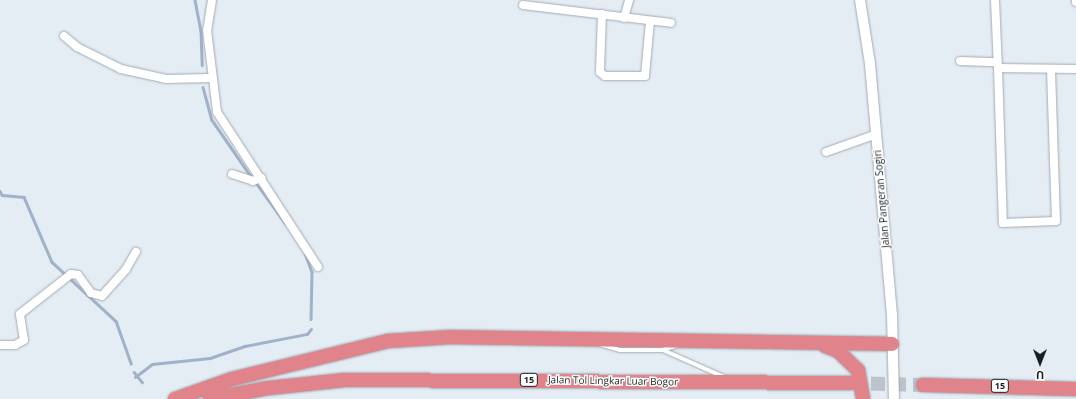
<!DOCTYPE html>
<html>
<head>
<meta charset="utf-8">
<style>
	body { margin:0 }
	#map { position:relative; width:1076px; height:399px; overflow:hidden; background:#e4ecf4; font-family:"Open Sans",sans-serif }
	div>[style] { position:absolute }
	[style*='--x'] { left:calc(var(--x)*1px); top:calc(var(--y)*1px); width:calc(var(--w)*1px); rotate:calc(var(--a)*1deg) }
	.stream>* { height:2.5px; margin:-1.25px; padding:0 1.25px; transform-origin:1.25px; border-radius:1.25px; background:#a0b1ca }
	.motorway-tunnel>* { height:14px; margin-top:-7px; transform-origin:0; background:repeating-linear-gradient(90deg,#bcc3ca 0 14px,transparent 0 21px) }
	.roads { filter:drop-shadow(0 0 1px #a3aab2) drop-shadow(0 0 1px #a3aab2) }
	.service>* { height:4px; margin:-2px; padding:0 2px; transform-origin:2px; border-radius:2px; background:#fff }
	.minor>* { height:8px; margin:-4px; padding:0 4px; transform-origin:4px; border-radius:4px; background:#fff }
	.tertiary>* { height:10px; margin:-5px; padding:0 5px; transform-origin:5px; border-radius:5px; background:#fff }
	.motorway>* { height:14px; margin:-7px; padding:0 7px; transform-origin:7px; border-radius:7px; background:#e1838b }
	span { translate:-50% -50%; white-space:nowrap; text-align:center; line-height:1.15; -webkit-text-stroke:3px #fff; paint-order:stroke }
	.shield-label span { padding:1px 3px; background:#fff; border:1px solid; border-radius:3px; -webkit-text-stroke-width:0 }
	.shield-label { font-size:9px; color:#1d2023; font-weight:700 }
	.street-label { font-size:10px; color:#1d2023 }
	.north { position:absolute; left:1020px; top:343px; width:40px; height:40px; -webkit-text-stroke:3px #fff; paint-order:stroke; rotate:180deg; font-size:11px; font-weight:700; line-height:16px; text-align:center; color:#1d2023 }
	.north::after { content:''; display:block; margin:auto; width:14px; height:18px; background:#1d2023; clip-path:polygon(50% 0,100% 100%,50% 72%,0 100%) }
</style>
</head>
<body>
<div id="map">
	<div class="stream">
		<div style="--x:195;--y:0;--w:31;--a:79"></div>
		<div style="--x:201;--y:30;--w:35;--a:88"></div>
		<div style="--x:203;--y:87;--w:34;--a:75"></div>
		<div style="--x:212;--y:120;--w:70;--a:55.4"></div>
		<div style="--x:257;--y:184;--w:49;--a:54.1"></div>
		<div style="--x:0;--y:191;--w:4;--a:63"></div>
		<div style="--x:2;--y:195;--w:22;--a:5"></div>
		<div style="--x:24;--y:197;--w:71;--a:66.7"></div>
		<div style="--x:52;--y:262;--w:87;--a:42.7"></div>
		<div style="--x:116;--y:321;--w:45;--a:70.3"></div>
		<div style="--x:305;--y:253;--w:20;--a:70"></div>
		<div style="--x:312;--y:272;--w:47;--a:91.2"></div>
		<div style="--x:134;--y:372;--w:13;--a:51"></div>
		<div style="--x:135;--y:377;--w:21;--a:-37"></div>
		<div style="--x:152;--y:364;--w:58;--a:-5.9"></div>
		<div style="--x:210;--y:358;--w:37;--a:-19"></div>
		<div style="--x:245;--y:346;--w:63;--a:-11"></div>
		<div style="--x:307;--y:334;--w:6;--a:-51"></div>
	</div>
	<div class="motorway-tunnel">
		<div style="--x:850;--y:383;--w:73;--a:1.6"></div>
	</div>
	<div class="roads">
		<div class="service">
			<div style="--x:599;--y:344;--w:22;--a:16"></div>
			<div style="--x:620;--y:350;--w:42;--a:0"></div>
			<div style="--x:662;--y:350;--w:17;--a:-17"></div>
			<div style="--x:663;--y:350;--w:67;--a:23.9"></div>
		</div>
		<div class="minor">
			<div style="--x:212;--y:0;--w:30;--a:99"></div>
			<div style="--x:207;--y:30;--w:83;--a:83"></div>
			<div style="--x:217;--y:112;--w:185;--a:56.9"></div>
			<div style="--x:995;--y:0;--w:68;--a:87.5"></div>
			<div style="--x:998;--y:68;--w:78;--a:0.7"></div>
			<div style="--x:1076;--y:0;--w:2;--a:90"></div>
			<div style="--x:523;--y:5;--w:149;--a:6.9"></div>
			<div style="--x:602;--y:14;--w:58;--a:92"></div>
			<div style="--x:600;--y:72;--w:6;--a:39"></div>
			<div style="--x:605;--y:76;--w:40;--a:0"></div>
			<div style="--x:645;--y:76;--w:55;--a:-84.8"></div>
			<div style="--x:624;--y:18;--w:19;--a:-74"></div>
			<div style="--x:64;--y:36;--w:17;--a:40"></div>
			<div style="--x:77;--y:47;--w:49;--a:26.6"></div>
			<div style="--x:121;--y:69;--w:46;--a:12.5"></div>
			<div style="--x:166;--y:79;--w:45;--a:-1.3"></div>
			<div style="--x:960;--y:61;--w:37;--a:2"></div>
			<div style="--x:998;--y:68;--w:155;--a:88.2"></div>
			<div style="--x:1003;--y:223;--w:53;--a:-2.2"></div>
			<div style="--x:1056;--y:221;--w:152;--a:-91.9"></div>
			<div style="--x:826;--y:152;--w:54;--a:-19.4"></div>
			<div style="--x:232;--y:174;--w:22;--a:18"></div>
			<div style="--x:253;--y:181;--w:9;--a:-21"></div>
			<div style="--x:0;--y:345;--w:15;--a:0"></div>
			<div style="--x:15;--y:345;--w:10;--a:-29"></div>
			<div style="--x:24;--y:340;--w:26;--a:-99"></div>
			<div style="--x:20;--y:314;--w:65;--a:-38.1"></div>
			<div style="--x:71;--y:274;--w:7;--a:8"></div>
			<div style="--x:78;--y:275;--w:22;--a:54"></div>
			<div style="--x:91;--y:293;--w:11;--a:15"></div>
			<div style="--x:102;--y:296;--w:36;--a:-48"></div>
			<div style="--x:126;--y:269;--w:20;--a:-60"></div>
		</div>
		<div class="tertiary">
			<div style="--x:860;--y:0;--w:65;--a:81.1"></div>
			<div style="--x:870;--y:64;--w:251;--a:85"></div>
			<div style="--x:892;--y:314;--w:85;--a:88.7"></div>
		</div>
		<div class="motorway">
			<div style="--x:825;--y:346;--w:14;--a:21"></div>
			<div style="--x:838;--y:351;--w:28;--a:44"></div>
			<div style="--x:858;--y:370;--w:29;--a:80"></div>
			<div style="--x:923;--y:385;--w:153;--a:1.5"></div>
			<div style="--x:175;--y:399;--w:60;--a:-19.3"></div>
			<div style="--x:232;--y:379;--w:161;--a:-13.7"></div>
			<div style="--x:388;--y:341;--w:63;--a:-3.6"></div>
			<div style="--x:451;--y:337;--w:441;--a:0.9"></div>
			<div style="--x:210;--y:399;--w:60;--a:-10.6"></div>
			<div style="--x:269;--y:388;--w:76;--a:-6"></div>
			<div style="--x:345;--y:380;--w:505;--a:0.34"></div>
		</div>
	</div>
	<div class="shield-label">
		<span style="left:529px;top:380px">15</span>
		<span style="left:1000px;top:386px">15</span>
	</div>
	<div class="street-label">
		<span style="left:882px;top:199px;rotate:-95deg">Jalan Pangeran Sogiri</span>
		<span style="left:613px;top:381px;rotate:1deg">Jalan Tol Lingkar Luar Bogor</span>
	</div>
	<div class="north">U</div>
</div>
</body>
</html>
